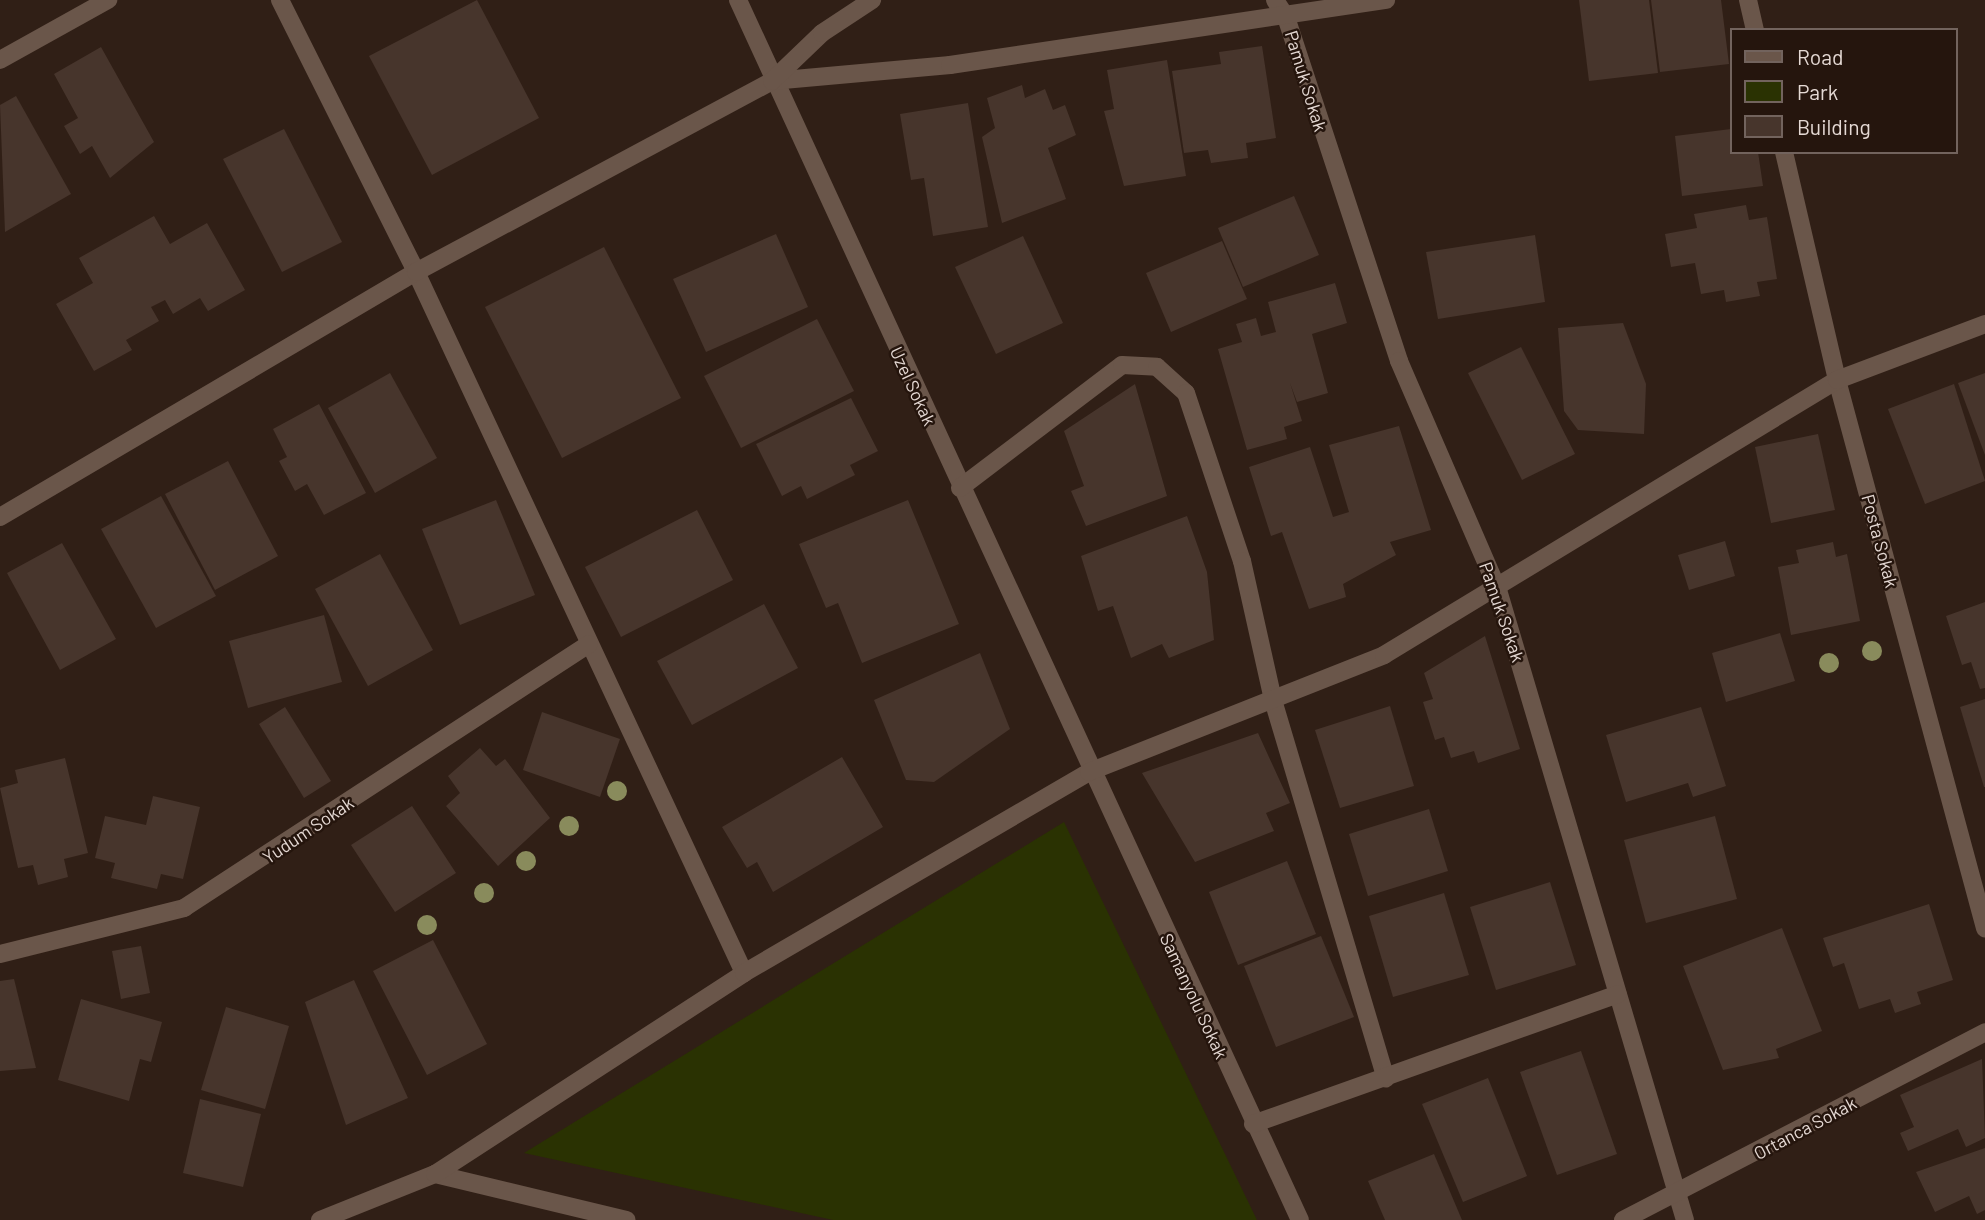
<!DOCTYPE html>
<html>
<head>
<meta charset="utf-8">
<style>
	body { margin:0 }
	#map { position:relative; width:1985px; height:1220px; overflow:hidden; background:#301f16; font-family:Barlow,sans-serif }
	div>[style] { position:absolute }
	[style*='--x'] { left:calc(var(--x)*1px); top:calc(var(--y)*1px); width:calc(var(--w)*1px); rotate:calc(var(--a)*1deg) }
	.green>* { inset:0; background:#2a3202 }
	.building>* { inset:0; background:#47352c }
	.minor>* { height:18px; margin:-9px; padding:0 9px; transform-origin:9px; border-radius:9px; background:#6a564a }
	.trees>* { width:20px; height:20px; margin:-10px; border-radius:50%; background:#898b5c }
	span { translate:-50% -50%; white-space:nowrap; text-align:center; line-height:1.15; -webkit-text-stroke:5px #25150d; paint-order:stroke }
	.street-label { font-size:18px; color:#e5d9d4 }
	.legend { position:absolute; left:1730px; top:28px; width:228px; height:126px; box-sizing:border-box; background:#25150d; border:2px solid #72635d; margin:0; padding:9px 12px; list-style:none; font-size:21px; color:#e5d9d4 }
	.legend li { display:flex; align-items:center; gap:14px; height:35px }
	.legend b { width:35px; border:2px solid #72635d }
</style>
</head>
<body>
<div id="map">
	<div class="green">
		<div style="clip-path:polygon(1064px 822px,1257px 1220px,833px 1220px,524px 1153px)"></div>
	</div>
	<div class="building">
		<div style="clip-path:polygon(477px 0,539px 118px,432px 175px,369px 56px)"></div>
		<div style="clip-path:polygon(1579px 0,1649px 0,1658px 73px,1589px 81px)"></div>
		<div style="clip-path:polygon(1651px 0,1721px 0,1729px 64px,1660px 72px)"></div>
		<div style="clip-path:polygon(1262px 46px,1276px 138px,1246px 143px,1248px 158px,1211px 163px,1208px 150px,1184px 153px,1172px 71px,1221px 64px,1219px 52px)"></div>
		<div style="clip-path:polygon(101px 47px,154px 142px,110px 178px,92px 146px,80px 154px,64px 126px,78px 118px,54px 74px)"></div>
		<div style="clip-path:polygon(1167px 60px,1186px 176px,1124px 186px,1104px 111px,1114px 109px,1107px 70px)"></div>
		<div style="clip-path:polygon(1022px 85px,1025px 98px,1045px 89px,1053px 110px,1065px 105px,1076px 135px,1048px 148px,1066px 199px,1002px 223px,982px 137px,995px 128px,987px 98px)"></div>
		<div style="clip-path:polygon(16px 96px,71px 194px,5px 232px,0 105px)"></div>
		<div style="clip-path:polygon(968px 103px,988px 227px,933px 236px,924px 178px,911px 180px,900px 114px)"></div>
		<div style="clip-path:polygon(284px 129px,342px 242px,282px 272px,223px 159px)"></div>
		<div style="clip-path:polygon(1731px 129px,1731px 152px,1758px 152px,1763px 186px,1682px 196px,1675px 136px)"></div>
		<div style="clip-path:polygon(1294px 196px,1319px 255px,1243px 287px,1218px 228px)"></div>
		<div style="clip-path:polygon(1746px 205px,1749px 220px,1767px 217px,1777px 279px,1757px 282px,1760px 296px,1726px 302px,1724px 290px,1701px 294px,1695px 263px,1671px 267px,1665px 234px,1697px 228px,1694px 214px)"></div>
		<div style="clip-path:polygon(154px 216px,170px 244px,207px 223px,245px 290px,208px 311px,200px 298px,173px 314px,165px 300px,151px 307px,159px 321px,126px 340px,132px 350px,94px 371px,56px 304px,93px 283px,79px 258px)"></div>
		<div style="clip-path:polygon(776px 234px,808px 307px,706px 352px,673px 279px)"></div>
		<div style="clip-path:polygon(1535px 235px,1545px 302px,1438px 319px,1426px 252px)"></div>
		<div style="clip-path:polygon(1023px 236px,1063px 323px,996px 354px,955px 267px)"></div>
		<div style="clip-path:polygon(1222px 241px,1247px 299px,1171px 332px,1146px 273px)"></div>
		<div style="clip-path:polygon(604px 247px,681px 398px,562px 458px,485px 307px)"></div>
		<div style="clip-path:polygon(1335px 283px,1347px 323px,1312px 334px,1328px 393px,1297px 402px,1290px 383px,1302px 421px,1284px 427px,1287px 439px,1247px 450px,1218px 349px,1242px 342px,1236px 324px,1256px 318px,1261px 336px,1276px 332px,1268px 302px)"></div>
		<div style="clip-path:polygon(817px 319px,854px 391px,741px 448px,704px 376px)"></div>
		<div style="clip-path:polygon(1623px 323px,1646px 384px,1644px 434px,1578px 430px,1564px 411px,1558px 328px)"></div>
		<div style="clip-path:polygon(1521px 347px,1575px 454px,1522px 480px,1468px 373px)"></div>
		<div style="clip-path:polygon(390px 373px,437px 458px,375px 493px,328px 408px)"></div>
		<div style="clip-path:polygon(1985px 373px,1985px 455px,1958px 383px)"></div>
		<div style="clip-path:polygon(1135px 384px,1167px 496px,1086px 526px,1071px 491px,1084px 486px,1064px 431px)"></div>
		<div style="clip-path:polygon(1954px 384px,1985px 481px,1925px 504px,1888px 409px)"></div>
		<div style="clip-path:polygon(851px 398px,878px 451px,850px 465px,855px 475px,807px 499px,801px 486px,782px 496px,756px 444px)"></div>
		<div style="clip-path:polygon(319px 404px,366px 493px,324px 515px,307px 484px,295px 491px,279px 461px,287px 457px,273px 429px)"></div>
		<div style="clip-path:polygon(1399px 426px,1431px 530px,1390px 542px,1396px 555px,1343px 584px,1346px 597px,1309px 609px,1282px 532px,1271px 536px,1249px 467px,1310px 447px,1333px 517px,1349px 512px,1329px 445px)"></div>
		<div style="clip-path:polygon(1818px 434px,1835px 510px,1771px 523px,1755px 447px)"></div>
		<div style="clip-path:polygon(228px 461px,278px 556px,215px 590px,165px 494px)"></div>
		<div style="clip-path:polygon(161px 496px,216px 596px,156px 628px,101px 529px)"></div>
		<div style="clip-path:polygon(496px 500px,535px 595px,460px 625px,422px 529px)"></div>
		<div style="clip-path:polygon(908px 500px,959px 624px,862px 663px,838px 603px,826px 608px,799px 544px)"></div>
		<div style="clip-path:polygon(697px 510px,733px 580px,621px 637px,585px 567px)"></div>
		<div style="clip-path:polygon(1187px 516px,1207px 572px,1214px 640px,1169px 658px,1162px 644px,1131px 658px,1113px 606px,1098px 611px,1081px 556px)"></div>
		<div style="clip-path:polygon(1725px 541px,1735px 576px,1689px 590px,1678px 555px)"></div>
		<div style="clip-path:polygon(1833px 542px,1836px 557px,1847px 554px,1860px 621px,1791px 635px,1778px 567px,1799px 563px,1796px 550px)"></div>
		<div style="clip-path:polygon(62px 543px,116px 639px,60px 670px,7px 573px)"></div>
		<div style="clip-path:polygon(380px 554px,433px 650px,368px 686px,315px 589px)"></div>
		<div style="clip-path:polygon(1985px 602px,1985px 688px,1980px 689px,1971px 662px,1962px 665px,1946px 616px)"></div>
		<div style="clip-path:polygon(764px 604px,798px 668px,692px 725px,657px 661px)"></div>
		<div style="clip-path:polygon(324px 615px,342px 682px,248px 708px,229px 641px)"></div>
		<div style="clip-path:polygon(1780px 633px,1795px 681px,1726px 702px,1712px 653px)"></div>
		<div style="clip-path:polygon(1485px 636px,1520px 749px,1478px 763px,1474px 751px,1451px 758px,1444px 737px,1435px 740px,1423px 702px,1433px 699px,1424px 673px)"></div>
		<div style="clip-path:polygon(980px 653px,1010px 729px,934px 782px,906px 780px,874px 700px)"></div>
		<div style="clip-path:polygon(1985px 699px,1985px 787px,1984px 787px,1960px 707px)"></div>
		<div style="clip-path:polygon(1390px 706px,1414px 786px,1340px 808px,1315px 730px)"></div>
		<div style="clip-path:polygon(285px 707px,331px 781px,304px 798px,259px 724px)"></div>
		<div style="clip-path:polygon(1701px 707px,1726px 786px,1693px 797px,1688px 783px,1626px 802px,1606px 735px)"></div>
		<div style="clip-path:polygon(542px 712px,620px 739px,600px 797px,523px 770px)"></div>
		<div style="clip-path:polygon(1258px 733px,1290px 803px,1266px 813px,1274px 831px,1195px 862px,1142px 773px)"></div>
		<div style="clip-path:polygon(480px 748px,496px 766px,505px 759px,550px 818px,498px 866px,446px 806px,460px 793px,448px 776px)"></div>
		<div style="clip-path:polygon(842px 757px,883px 827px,773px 892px,757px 862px,747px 868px,722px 827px)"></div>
		<div style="clip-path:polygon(65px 758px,88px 853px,64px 859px,68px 877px,38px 885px,33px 865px,18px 868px,0 788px,18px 783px,15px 770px)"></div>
		<div style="clip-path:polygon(153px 796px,200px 807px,183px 879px,161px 874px,157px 889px,111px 878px,115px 863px,95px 858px,105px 816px,146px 825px)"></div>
		<div style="clip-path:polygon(412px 806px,456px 873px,395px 912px,351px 845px)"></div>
		<div style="clip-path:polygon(1429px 809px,1448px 871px,1368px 896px,1349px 834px)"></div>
		<div style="clip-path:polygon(1715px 816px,1737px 899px,1646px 923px,1624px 840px)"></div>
		<div style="clip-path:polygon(1287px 861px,1316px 934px,1238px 965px,1209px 892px)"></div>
		<div style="clip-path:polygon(1550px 882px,1576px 965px,1496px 990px,1470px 907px)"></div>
		<div style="clip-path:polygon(1444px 893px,1469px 975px,1393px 997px,1369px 916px)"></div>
		<div style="clip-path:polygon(1929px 904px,1953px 980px,1917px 992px,1921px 1004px,1895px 1013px,1890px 999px,1859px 1009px,1844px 963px,1833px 967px,1823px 938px)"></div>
		<div style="clip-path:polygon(1782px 928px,1822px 1031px,1776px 1049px,1779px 1058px,1723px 1070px,1683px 966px)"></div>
		<div style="clip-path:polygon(1321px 936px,1354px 1017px,1276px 1047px,1244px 966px)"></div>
		<div style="clip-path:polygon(433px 940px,487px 1044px,427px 1075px,373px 971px)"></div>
		<div style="clip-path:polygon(141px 946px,150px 993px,121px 999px,112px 951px)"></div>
		<div style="clip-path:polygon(14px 979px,36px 1068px,0 1071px,0 981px)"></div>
		<div style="clip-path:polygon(354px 980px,408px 1098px,346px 1125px,305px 1002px)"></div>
		<div style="clip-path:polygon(81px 999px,162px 1022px,151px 1062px,140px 1059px,129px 1101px,58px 1080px)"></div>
		<div style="clip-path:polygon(226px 1007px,289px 1026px,265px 1109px,201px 1090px)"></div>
		<div style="clip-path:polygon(1581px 1051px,1617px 1154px,1557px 1175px,1520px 1072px)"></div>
		<div style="clip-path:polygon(1982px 1059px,1985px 1138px,1966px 1147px,1958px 1129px,1908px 1151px,1900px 1133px,1914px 1127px,1900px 1095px)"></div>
		<div style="clip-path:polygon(1488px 1078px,1527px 1176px,1463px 1202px,1422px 1104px)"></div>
		<div style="clip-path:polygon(200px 1099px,261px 1114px,243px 1187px,183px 1173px)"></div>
		<div style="clip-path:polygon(1985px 1148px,1985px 1210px,1977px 1214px,1969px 1196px,1935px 1212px,1916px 1172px)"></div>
		<div style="clip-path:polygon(1434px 1154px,1462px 1220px,1385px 1220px,1368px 1181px)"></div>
	</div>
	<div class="minor">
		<div style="--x:280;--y:0;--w:304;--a:63.4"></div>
		<div style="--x:416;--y:272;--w:774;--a:64.92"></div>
		<div style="--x:738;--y:0;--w:1343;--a:65.27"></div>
		<div style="--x:1275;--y:0;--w:20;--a:57"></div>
		<div style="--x:1286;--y:17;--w:362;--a:71.8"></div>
		<div style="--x:1399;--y:361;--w:249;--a:66.6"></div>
		<div style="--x:1498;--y:590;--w:657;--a:73.47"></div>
		<div style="--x:1748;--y:0;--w:31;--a:77"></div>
		<div style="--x:0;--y:60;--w:124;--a:-29.1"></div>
		<div style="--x:772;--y:81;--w:179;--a:-5.1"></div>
		<div style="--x:950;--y:65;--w:441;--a:-8.5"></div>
		<div style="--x:1784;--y:152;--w:234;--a:76.9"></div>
		<div style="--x:1837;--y:380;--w:568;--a:74.89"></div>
		<div style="--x:960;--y:488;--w:203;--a:-37.2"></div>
		<div style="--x:1122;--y:365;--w:35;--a:3"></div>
		<div style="--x:1157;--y:367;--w:39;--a:42"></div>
		<div style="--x:1186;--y:393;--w:177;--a:71.6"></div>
		<div style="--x:1242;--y:561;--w:142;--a:77.4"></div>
		<div style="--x:1273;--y:700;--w:395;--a:73.4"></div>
		<div style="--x:0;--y:517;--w:483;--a:-30.5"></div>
		<div style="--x:416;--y:272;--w:404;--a:-28.2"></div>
		<div style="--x:772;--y:81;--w:69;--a:-43.8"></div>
		<div style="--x:822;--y:33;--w:60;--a:-33.4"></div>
		<div style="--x:0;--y:954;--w:190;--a:-14"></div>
		<div style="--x:184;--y:908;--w:483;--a:-33.1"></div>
		<div style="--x:1253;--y:1124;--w:387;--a:-19.6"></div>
		<div style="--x:435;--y:1174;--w:197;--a:13.5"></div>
		<div style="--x:320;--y:1220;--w:124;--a:-21.8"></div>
		<div style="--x:435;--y:1174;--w:369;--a:-33"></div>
		<div style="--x:744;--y:973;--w:399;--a:-30.2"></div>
		<div style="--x:1089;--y:772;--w:317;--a:-21.6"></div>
		<div style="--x:1384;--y:655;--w:530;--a:-31.26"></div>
		<div style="--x:1837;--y:380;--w:158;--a:-20.7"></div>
		<div style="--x:1623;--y:1220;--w:408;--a:-27.4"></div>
	</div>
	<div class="trees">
		<div style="left:1872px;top:651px"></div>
		<div style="left:1829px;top:663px"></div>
		<div style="left:617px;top:791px"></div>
		<div style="left:569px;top:826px"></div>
		<div style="left:526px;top:861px"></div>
		<div style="left:484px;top:893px"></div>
		<div style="left:427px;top:925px"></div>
	</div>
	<div class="street-label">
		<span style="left:1306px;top:81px;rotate:73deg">Pamuk Sokak</span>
		<span style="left:913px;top:386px;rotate:65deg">Uzel Sokak</span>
		<span style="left:1880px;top:541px;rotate:75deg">Posta Sokak</span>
		<span style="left:1502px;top:612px;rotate:71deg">Pamuk Sokak</span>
		<span style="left:308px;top:830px;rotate:-34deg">Yudum Sokak</span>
		<span style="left:1194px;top:996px;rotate:65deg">Samanyolu Sokak</span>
		<span style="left:1805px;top:1128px;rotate:-28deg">Ortanca Sokak</span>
	</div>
	<ul class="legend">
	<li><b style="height:9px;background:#6a564a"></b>Road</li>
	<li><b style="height:19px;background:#2a3202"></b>Park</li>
	<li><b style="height:19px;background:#47352c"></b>Building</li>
	</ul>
</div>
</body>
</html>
